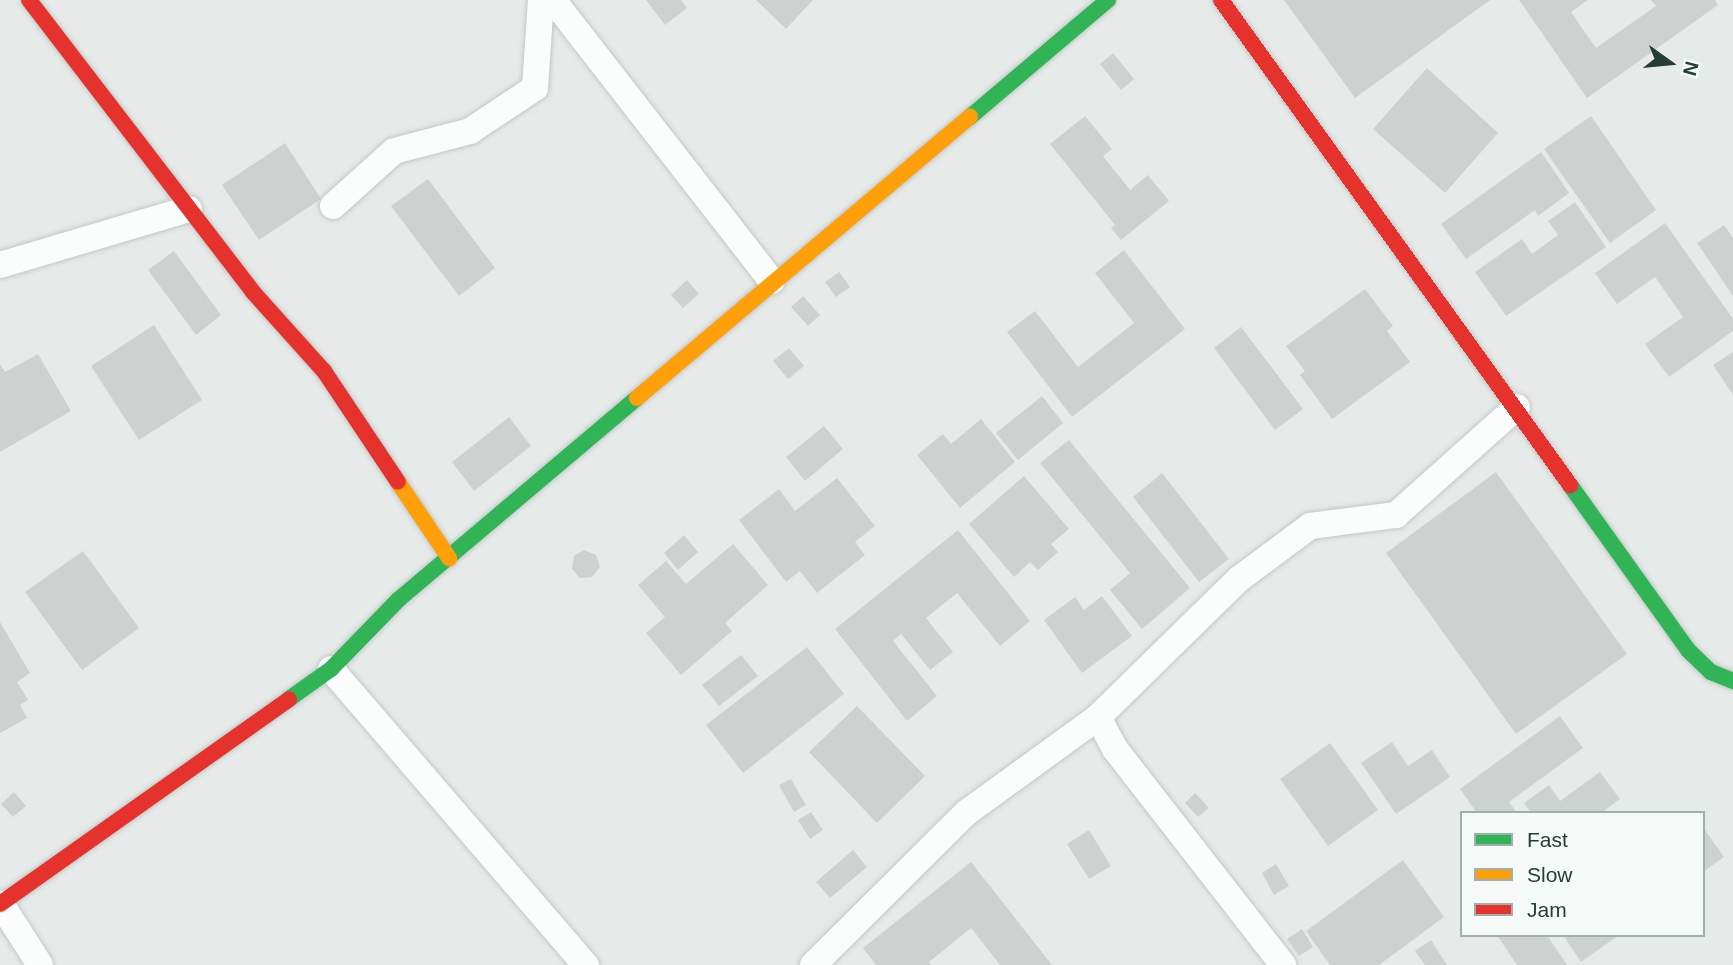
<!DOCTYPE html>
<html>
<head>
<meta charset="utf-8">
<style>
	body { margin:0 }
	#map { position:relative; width:1733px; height:965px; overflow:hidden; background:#e6ebe9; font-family:Arial,sans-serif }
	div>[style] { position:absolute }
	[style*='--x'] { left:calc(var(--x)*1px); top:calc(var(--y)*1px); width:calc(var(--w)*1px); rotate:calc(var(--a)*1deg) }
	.building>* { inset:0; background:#cdd2d0 }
	.roads { filter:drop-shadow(0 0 2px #c3c8c6) drop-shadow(0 0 2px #c3c8c6) }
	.street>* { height:26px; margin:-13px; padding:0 13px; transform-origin:13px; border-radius:13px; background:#fbfcfc }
	.fast>* { height:16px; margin:-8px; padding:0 8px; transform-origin:8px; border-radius:8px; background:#30b455 }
	.slow>* { height:16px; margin:-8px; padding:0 8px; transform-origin:8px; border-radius:8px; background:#ff9f0a }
	.jam>* { height:16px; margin:-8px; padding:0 8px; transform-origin:8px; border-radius:8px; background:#e5322d }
	span { translate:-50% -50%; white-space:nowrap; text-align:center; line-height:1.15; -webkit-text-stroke:5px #f5f9f7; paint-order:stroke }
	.legend { position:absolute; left:1460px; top:811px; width:245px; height:126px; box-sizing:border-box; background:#f5f9f7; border:2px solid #a1aeaa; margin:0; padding:9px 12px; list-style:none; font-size:21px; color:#243d37 }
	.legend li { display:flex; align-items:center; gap:14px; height:35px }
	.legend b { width:35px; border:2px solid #a1aeaa }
	.north { position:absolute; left:1635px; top:28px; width:70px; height:70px; -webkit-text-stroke:5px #f5f9f7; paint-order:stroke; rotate:105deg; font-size:19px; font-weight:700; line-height:28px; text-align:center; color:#243d37 }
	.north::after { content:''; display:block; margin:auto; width:24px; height:32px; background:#243d37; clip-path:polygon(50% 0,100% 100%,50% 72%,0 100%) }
</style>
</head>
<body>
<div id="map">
	<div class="building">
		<div style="clip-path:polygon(646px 0,681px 0,687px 8px,665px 25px)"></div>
		<div style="clip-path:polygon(756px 0,813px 0,786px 29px)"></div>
		<div style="clip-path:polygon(1284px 0,1490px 0,1355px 98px)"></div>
		<div style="clip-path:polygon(1519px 0,1588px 0,1571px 12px,1596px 48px,1656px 6px,1651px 0,1715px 0,1718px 5px,1587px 98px)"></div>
		<div style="clip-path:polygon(1113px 53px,1134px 79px,1121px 90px,1100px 64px)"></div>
		<div style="clip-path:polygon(1427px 68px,1498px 133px,1445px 193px,1373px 129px)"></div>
		<div style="clip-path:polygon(1085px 116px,1112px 149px,1103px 156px,1130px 190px,1148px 175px,1169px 201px,1121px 240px,1111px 228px,1115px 225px,1050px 144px)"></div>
		<div style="clip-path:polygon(1591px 116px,1656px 210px,1610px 243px,1544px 149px)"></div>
		<div style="clip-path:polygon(285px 143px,321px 199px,259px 240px,222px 185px)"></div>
		<div style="clip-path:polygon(1541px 152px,1569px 193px,1538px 216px,1535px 210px,1466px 259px,1441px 224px)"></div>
		<div style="clip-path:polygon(428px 179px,495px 268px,459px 296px,391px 206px)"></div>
		<div style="clip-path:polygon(1575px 202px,1606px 247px,1506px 316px,1475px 272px,1522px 239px,1532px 254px,1558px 235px,1548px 221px)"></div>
		<div style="clip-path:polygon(1665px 223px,1733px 319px,1733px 331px,1669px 377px,1645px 344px,1683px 317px,1655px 277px,1617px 304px,1595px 273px)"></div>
		<div style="clip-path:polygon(1724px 225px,1733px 238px,1733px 296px,1697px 243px)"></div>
		<div style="clip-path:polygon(1124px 250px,1185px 329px,1072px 417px,1007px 332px,1035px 311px,1078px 367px,1134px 323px,1095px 273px)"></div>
		<div style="clip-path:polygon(174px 251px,221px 315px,196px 335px,148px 270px)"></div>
		<div style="clip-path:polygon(839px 272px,850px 287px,836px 297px,825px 282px)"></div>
		<div style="clip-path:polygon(687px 280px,699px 294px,683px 308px,671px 295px)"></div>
		<div style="clip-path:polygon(1365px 289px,1393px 326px,1387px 331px,1410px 362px,1332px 419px,1300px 375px,1305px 371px,1286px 346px)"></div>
		<div style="clip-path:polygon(803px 296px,820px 315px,808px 326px,791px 307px)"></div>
		<div style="clip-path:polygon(154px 325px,202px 400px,139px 440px,91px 366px)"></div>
		<div style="clip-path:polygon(1241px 327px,1303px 409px,1275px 430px,1214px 348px)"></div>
		<div style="clip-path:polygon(789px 348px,804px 366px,788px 379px,773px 361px)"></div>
		<div style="clip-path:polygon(1733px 352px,1733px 395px,1713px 365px)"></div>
		<div style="clip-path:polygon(38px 354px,71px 411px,0 452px,0 364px,5px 372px)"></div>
		<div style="clip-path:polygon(1042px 396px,1063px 423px,1018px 460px,996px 433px)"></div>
		<div style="clip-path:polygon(509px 417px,531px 446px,474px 491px,452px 462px)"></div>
		<div style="clip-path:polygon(981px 419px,1015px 462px,960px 508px,917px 455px,943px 434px,951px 444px)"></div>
		<div style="clip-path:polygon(824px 426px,843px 449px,805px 481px,786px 457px)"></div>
		<div style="clip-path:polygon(1069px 440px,1190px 588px,1142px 629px,1110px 590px,1130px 573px,1040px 463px)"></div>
		<div style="clip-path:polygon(1496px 472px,1627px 654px,1516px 734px,1386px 553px)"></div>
		<div style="clip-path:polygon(1162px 473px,1229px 559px,1199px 582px,1133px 497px)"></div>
		<div style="clip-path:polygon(1024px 476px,1069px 529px,1051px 544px,1058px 552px,1038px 570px,1030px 562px,1014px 577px,969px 524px)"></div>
		<div style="clip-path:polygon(837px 478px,875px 526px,855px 542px,865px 555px,817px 593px,800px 571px,786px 582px,739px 520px,779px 489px,795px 511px)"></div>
		<div style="clip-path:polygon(958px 530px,1030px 621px,1000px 646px,957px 593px,926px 618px,953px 652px,930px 670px,901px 634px,893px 641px,937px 696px,907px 721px,835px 629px)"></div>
		<div style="clip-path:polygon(684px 535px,698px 552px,678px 570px,664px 553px)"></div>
		<div style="clip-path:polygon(733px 544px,768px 585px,725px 623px,732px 631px,681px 675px,646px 633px,665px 617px,638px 585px,666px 561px,686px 584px)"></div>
		<div style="clip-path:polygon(584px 550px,596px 555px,600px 567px,592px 577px,580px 578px,572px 569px,574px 556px)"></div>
		<div style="clip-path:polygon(83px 551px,139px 628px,82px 670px,25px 592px)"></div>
		<div style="clip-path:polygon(1102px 596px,1132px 636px,1082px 673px,1044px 620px,1075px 597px,1084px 610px)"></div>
		<div style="clip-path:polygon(0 622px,30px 673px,17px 682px,28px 700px,20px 705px,27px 718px,0 733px)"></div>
		<div style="clip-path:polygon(807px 647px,844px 694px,743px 773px,706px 725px)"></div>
		<div style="clip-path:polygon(741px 655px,758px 676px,719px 706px,702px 685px)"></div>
		<div style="clip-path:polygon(857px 706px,925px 776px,877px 823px,809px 752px)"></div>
		<div style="clip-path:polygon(1560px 716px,1583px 748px,1509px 802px,1517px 813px,1477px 813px,1460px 789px)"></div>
		<div style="clip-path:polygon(1392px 742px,1408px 766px,1432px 750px,1450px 777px,1396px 814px,1361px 763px)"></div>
		<div style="clip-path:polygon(1330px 743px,1378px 810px,1328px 846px,1280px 779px)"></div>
		<div style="clip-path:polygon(1600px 772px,1620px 799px,1601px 813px,1531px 813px,1524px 803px,1549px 785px,1560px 801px)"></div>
		<div style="clip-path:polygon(791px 779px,806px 805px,794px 812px,779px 785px)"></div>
		<div style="clip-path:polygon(14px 792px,26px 806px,13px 817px,1px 804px)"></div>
		<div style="clip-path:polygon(1195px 793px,1209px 808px,1198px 817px,1185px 803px)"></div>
		<div style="clip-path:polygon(811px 812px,823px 830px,810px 839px,798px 820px)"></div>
		<div style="clip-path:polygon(1089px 830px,1111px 866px,1089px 879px,1067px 844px)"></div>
		<div style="clip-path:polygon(1705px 830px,1724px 857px,1703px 872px,1703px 831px)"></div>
		<div style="clip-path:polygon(853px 850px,867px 867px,830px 898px,816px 882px)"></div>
		<div style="clip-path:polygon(1403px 860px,1444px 917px,1379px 965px,1330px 965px,1306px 931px)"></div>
		<div style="clip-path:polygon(971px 862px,1052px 965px,1000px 965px,971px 928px,929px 962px,931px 965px,876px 965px,863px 948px)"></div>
		<div style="clip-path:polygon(1276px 864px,1289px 886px,1274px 895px,1262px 873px)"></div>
		<div style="clip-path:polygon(1302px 929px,1313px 947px,1299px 956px,1287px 939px)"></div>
		<div style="clip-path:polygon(1497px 935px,1547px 935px,1567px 965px,1517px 965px)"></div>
		<div style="clip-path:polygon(1563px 935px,1619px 935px,1581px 962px)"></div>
		<div style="clip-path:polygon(1431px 940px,1447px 965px,1425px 965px,1415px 951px)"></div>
	</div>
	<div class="roads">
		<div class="street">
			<div style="--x:553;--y:0;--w:356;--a:52.1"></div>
			<div style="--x:333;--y:206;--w:82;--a:-42"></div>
			<div style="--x:394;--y:151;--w:79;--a:-14.7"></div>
			<div style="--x:470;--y:131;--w:78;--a:-33.5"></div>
			<div style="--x:535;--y:88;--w:88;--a:-86.1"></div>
			<div style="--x:0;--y:265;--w:197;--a:-16.5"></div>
			<div style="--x:331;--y:669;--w:391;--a:49.3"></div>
			<div style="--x:1098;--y:717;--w:197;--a:-44.4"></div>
			<div style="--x:1239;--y:579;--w:89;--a:-36.7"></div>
			<div style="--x:1310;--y:526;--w:87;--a:-7.3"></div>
			<div style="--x:1396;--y:515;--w:162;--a:-41.8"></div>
			<div style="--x:1;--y:904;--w:72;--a:57.4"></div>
			<div style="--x:813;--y:965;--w:216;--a:-44.8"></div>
			<div style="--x:966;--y:813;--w:163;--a:-36"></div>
			<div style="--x:1098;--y:717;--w:36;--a:62"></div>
			<div style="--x:1115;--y:749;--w:274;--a:52.1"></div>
		</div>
		<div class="fast">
			<div style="--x:970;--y:117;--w:181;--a:-40.3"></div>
			<div style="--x:1570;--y:485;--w:203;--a:54.4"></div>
			<div style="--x:1688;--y:650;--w:32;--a:44"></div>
			<div style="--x:1711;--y:672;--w:24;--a:22"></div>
			<div style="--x:289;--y:699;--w:52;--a:-35.5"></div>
			<div style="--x:331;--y:669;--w:96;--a:-45.8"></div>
			<div style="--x:398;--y:600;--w:313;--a:-40.2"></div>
		</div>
		<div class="slow">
			<div style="--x:637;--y:398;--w:436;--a:-40.2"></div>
			<div style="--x:398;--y:482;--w:92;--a:56.1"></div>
		</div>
		<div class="jam">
			<div style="--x:29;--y:0;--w:368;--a:52.5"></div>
			<div style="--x:253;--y:292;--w:106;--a:48.1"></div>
			<div style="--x:324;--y:371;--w:133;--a:56.3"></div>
			<div style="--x:1221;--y:0;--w:598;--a:54.26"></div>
			<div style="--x:0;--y:904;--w:354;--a:-35.3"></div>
		</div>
	</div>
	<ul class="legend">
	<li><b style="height:9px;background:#30b455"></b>Fast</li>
	<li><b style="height:9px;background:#ff9f0a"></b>Slow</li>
	<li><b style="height:9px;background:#e5322d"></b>Jam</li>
	</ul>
	<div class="north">N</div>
</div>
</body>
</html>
